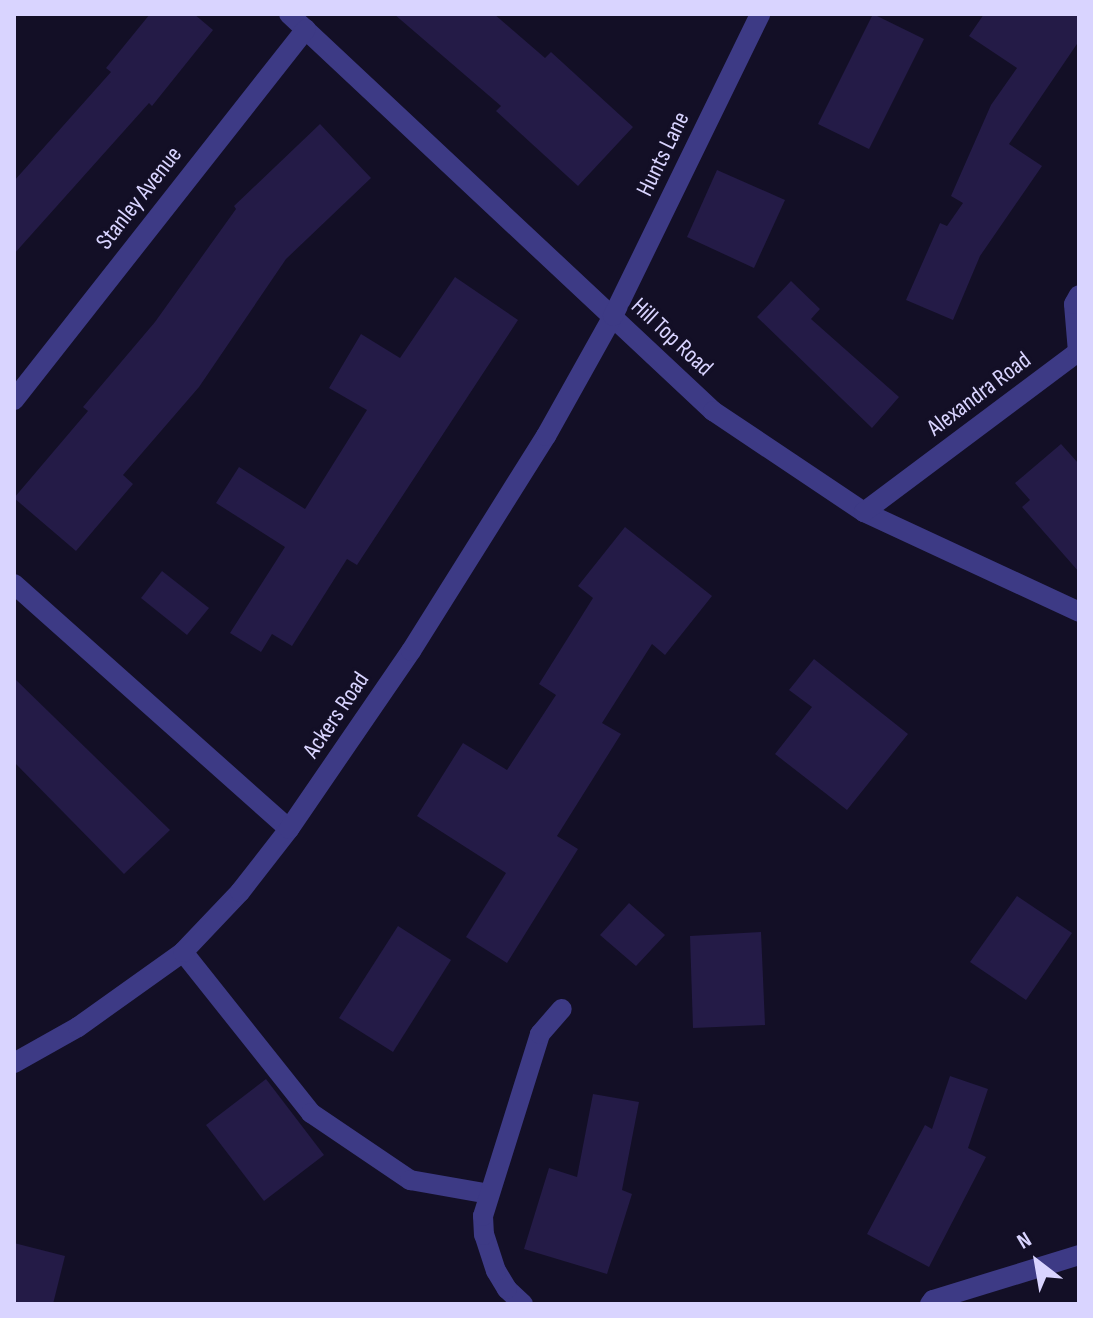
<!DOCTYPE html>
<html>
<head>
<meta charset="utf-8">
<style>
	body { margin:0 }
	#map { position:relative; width:1093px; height:1318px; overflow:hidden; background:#130f26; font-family:"Sofia Sans Condensed",sans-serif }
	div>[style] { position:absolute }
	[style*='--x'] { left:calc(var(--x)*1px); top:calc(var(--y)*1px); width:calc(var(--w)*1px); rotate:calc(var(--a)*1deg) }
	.building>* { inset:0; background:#241b47 }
	.minor>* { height:20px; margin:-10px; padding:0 10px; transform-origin:10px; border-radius:10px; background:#3d3a85 }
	span { translate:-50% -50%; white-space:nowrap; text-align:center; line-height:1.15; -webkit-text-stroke:7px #130f26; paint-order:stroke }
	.street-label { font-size:24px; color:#d9d4ff }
	.frame { position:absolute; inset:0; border:16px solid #d9d4ff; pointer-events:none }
	.north { position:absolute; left:997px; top:1222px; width:80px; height:80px; -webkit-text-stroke:6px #130f26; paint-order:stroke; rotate:329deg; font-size:22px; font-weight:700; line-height:32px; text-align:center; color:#d9d4ff }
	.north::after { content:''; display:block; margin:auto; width:28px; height:36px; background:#d9d4ff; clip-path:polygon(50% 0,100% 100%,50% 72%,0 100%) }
</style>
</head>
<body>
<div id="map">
	<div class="building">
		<div style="clip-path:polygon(150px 14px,194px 14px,213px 30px,152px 106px,149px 103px,14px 254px,14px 181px,111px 72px,106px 68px)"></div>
		<div style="clip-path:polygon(394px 14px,494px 14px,545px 58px,551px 52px,633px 127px,578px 186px,496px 111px,501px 106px)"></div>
		<div style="clip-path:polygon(873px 14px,924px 39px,869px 149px,818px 124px)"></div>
		<div style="clip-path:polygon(984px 14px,1079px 14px,1079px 41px,1009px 144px,1042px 166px,980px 256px,953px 320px,906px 300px,940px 223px,947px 226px,963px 203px,951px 196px,991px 105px,1017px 68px,969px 36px)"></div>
		<div style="clip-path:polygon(320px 124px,371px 178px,286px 259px,199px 387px,123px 475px,133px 484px,76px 551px,14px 498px,88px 411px,83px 407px,155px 322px,236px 209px,234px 206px)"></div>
		<div style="clip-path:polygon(717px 170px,785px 200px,754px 268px,687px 237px)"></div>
		<div style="clip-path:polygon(455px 277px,518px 320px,357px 565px,347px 559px,292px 646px,272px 634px,261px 652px,230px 633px,285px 547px,216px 503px,239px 467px,305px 509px,367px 410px,329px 388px,361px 334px,400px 358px)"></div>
		<div style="clip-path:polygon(791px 281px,820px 309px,811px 319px,899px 397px,872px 428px,757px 317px)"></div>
		<div style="clip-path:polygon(1061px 444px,1079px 464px,1079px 572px,1022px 507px,1030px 500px,1015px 483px)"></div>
		<div style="clip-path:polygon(625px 527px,712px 596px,665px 655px,652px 644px,602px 723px,621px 734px,557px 836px,578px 849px,507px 963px,466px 937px,506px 873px,417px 816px,463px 743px,507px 770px,556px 695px,539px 684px,593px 598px,578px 586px)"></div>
		<div style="clip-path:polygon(162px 571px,209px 608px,187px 635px,141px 598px)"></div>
		<div style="clip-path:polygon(814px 659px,908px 734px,847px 810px,775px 754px,812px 707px,789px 690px)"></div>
		<div style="clip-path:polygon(14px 678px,170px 830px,124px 874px,14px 762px)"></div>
		<div style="clip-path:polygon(1017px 896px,1072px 933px,1026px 1000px,970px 962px)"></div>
		<div style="clip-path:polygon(629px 903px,665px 935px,636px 966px,600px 935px)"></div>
		<div style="clip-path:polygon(398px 926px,451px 960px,393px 1052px,339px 1018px)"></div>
		<div style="clip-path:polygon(761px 932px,765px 1025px,693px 1028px,690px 936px)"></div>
		<div style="clip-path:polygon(950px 1076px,988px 1089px,968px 1148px,986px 1157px,929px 1267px,867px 1234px,925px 1125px,932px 1129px)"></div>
		<div style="clip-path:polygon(266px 1079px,324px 1155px,264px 1201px,206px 1125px)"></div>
		<div style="clip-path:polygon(593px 1094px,639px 1102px,622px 1190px,632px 1194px,607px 1274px,524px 1249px,549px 1168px,577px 1177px)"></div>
		<div style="clip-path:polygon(14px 1243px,65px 1256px,53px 1304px,14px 1304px)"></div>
	</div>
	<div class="minor">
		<div style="--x:289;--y:14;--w:581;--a:43.12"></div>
		<div style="--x:713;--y:411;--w:182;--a:33.8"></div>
		<div style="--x:864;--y:512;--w:237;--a:24.9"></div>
		<div style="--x:14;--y:400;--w:472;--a:-51.8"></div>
		<div style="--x:864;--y:512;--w:267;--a:-36.8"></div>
		<div style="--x:1078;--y:352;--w:48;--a:-94.8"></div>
		<div style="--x:1074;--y:304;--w:10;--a:-61"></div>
		<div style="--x:14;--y:584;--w:368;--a:41.7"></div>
		<div style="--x:183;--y:952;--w:206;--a:51.5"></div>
		<div style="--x:311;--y:1113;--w:120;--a:34.1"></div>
		<div style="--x:410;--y:1180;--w:80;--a:10"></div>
		<div style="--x:14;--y:1063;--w:73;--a:-29.4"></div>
		<div style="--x:78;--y:1027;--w:129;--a:-35.5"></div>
		<div style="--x:183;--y:952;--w:83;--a:-46.5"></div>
		<div style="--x:240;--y:892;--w:80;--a:-52.1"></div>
		<div style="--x:289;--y:829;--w:216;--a:-55.6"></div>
		<div style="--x:411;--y:651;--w:254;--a:-57.9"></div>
		<div style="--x:546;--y:436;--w:137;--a:-60.8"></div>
		<div style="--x:613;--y:316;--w:336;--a:-64"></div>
		<div style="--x:523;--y:1304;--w:22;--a:-137"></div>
		<div style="--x:507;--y:1289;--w:21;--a:-121"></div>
		<div style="--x:496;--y:1271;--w:38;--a:-108"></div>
		<div style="--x:484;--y:1235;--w:19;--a:-93"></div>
		<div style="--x:483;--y:1216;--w:191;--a:-72.6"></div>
		<div style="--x:540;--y:1034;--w:33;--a:-49"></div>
		<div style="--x:930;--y:1304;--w:5;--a:-53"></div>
		<div style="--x:933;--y:1300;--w:153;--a:-17.1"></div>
	</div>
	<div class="street-label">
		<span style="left:663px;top:154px;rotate:-64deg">Hunts Lane</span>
		<span style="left:139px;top:198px;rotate:-52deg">Stanley Avenue</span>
		<span style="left:672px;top:337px;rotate:43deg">Hill Top Road</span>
		<span style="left:979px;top:394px;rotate:-37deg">Alexandra Road</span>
		<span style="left:336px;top:715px;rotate:-56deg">Ackers Road</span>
	</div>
	<div class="frame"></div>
	<div class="north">N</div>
</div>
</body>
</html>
